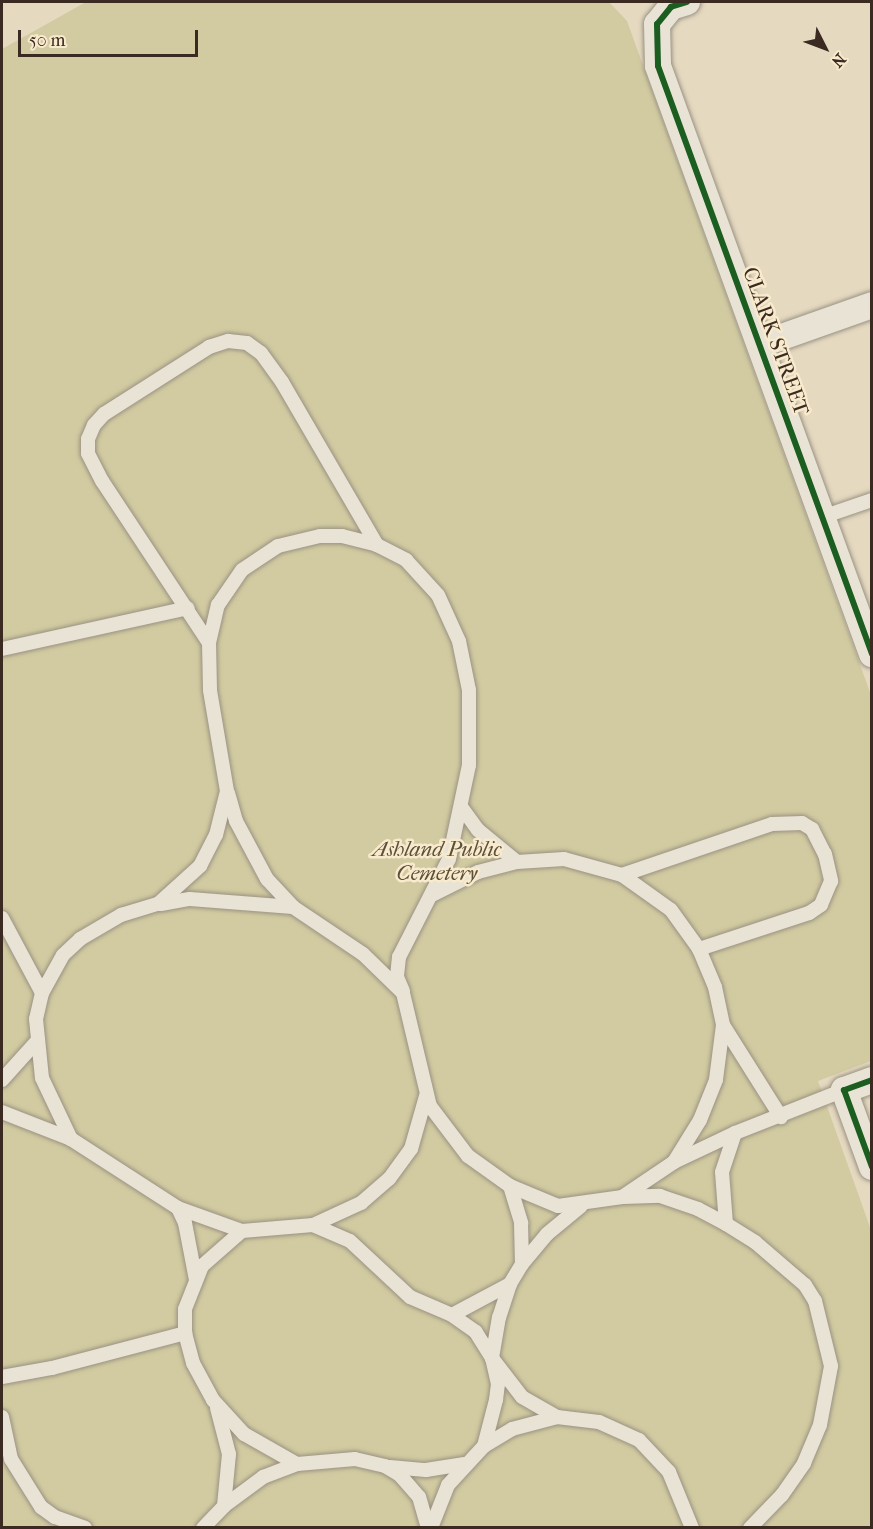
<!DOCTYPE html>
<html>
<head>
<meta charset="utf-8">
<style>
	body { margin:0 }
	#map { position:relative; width:873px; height:1529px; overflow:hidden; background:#e5d9c0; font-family:"IM FELL French Canon",serif }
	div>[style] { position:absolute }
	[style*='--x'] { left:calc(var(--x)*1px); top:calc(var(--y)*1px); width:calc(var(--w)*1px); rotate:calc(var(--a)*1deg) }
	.green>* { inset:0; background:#d2cba1 }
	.roads { filter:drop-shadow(0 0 2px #9a9282) drop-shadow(0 0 2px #9a9282) }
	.lane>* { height:14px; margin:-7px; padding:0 7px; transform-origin:7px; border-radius:7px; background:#e9e3d6 }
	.street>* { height:26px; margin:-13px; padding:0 13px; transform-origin:13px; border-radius:13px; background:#e9e3d6 }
	.cycleway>* { height:6px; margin:-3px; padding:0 3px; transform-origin:3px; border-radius:3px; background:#1b5e20 }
	span { translate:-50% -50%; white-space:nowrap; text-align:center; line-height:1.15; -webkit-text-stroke:5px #f8eacc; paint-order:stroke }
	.street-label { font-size:21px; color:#3a2a21 }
	.park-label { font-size:21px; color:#5c503a; font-style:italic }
	.frame { position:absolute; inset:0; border:3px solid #3a2a21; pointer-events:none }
	.north { position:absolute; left:795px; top:18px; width:60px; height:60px; -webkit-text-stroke:4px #f8eacc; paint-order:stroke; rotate:132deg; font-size:16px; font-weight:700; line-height:24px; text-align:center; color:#3a2a21 }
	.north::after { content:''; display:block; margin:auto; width:21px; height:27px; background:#3a2a21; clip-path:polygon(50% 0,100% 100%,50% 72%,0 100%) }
	.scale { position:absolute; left:18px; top:30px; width:180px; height:27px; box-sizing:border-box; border:3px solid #3a2a21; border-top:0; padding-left:8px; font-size:18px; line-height:21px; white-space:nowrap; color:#3a2a21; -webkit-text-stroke:4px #f8eacc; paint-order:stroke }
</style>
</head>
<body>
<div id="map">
	<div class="green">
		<div style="clip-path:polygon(86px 2px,609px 2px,627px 21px,871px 695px,871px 1061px,818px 1081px,871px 1230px,871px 1527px,2px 1527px,2px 49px)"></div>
	</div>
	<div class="roads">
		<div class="lane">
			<div style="--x:822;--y:517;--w:53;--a:-18.8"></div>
			<div style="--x:209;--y:643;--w:39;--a:-77"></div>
			<div style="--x:218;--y:605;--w:42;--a:-55.6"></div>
			<div style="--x:242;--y:570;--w:43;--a:-33.7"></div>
			<div style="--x:278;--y:546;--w:43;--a:-13.4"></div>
			<div style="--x:320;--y:536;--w:22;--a:0"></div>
			<div style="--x:342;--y:536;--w:36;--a:14"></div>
			<div style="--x:377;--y:545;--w:33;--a:27"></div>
			<div style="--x:406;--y:560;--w:47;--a:47.6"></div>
			<div style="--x:438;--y:595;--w:51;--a:65.5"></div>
			<div style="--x:459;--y:641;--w:50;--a:78.5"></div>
			<div style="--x:469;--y:690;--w:75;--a:90"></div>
			<div style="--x:469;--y:765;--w:96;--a:102"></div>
			<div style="--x:449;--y:859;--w:110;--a:117"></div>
			<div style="--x:399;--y:957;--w:20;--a:96"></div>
			<div style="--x:397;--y:977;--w:15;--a:67"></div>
			<div style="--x:2;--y:649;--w:190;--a:-12.4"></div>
			<div style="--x:228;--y:793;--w:29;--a:74"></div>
			<div style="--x:236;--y:821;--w:66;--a:61.9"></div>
			<div style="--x:267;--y:879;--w:38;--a:47"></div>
			<div style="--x:293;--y:907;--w:84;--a:33.9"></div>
			<div style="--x:363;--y:954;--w:56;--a:44.3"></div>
			<div style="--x:403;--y:993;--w:116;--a:76.6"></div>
			<div style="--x:430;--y:1106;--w:63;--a:52.8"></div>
			<div style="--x:468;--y:1156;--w:52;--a:35.5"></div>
			<div style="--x:510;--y:1186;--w:39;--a:73"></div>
			<div style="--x:521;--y:1223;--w:41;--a:88.6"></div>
			<div style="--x:522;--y:1264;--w:23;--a:121"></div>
			<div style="--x:510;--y:1284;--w:35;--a:108"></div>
			<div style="--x:499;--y:1317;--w:42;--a:99.7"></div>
			<div style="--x:492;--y:1358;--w:49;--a:52.4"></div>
			<div style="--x:522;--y:1397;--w:40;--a:29.7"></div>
			<div style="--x:557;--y:1417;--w:42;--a:6.8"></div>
			<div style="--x:599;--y:1422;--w:44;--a:24.2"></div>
			<div style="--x:639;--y:1440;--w:44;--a:46.8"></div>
			<div style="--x:669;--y:1472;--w:61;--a:67.7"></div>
			<div style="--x:462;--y:808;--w:27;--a:54"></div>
			<div style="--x:478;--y:830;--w:50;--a:39.4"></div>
			<div style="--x:622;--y:875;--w:60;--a:35.5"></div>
			<div style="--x:671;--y:910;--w:48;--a:54.3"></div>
			<div style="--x:699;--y:949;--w:41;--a:67.2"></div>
			<div style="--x:715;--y:987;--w:39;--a:78"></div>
			<div style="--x:723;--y:1025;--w:55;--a:97.3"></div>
			<div style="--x:716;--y:1080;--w:43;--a:111.8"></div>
			<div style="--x:700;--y:1120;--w:49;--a:121.8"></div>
			<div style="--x:432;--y:895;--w:51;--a:-26.6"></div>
			<div style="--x:478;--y:872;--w:40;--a:-14.4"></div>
			<div style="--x:517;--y:862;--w:47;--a:-3.7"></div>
			<div style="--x:564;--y:859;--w:60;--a:15.4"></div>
			<div style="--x:622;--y:875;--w:158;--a:-18.8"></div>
			<div style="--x:772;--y:824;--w:30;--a:-2"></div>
			<div style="--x:802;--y:823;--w:12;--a:31"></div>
			<div style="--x:812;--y:829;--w:28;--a:63"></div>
			<div style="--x:825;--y:854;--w:28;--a:77"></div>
			<div style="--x:831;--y:881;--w:26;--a:113"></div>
			<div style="--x:821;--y:905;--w:14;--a:146"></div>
			<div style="--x:809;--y:913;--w:116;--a:161.9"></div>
			<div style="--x:161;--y:904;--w:29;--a:-10"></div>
			<div style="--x:190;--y:899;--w:103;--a:4.4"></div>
			<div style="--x:2;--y:918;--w:85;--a:61.9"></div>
			<div style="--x:42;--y:993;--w:27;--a:103"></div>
			<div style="--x:36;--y:1019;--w:59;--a:84.2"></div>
			<div style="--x:42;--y:1078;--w:68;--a:64.6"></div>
			<div style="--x:71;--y:1139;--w:127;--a:32.8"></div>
			<div style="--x:178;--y:1208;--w:17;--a:65"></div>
			<div style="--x:185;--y:1223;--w:58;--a:79.1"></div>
			<div style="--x:42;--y:993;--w:43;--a:-61.1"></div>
			<div style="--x:63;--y:955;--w:23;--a:-43"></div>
			<div style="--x:80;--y:939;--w:48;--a:-30.3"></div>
			<div style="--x:121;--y:915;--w:39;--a:-17"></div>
			<div style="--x:158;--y:904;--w:57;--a:-42.1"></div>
			<div style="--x:200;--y:866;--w:35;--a:-63"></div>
			<div style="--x:216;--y:835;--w:45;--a:-76"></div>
			<div style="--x:227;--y:791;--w:102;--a:-99.6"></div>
			<div style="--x:210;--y:690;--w:47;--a:-91.2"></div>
			<div style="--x:209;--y:643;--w:194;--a:-123.4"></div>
			<div style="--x:102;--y:481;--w:31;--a:-117"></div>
			<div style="--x:88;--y:453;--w:14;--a:-90"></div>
			<div style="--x:88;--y:439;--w:15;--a:-67"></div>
			<div style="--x:94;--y:425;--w:15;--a:-48"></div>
			<div style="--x:104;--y:414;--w:125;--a:-32.5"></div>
			<div style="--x:209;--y:347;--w:20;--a:-18"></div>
			<div style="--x:228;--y:341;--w:19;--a:6"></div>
			<div style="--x:247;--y:343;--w:17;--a:36"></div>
			<div style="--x:261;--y:353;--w:36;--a:54"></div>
			<div style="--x:282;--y:382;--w:189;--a:59.8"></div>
			<div style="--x:723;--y:1025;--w:109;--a:57.8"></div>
			<div style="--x:2;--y:1080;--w:54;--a:-48"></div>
			<div style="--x:2;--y:1112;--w:74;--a:21.4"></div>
			<div style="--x:510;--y:1186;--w:52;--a:22.6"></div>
			<div style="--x:558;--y:1206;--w:65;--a:-8"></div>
			<div style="--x:622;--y:1197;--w:63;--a:-33.9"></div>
			<div style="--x:674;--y:1162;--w:68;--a:-25.4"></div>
			<div style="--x:623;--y:1197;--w:37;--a:-2"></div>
			<div style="--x:660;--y:1196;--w:40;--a:18.9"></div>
			<div style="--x:698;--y:1209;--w:32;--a:28"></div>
			<div style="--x:178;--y:1208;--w:68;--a:19.8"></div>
			<div style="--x:313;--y:1225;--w:53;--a:-24.6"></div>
			<div style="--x:361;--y:1203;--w:37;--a:-41"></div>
			<div style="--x:389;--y:1179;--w:37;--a:-54"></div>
			<div style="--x:411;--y:1149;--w:55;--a:-74.2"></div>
			<div style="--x:522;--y:1264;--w:39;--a:-50"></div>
			<div style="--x:547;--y:1234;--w:44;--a:-39.5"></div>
			<div style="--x:2;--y:1377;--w:51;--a:-10.2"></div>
			<div style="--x:52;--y:1368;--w:138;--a:-14.7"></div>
			<div style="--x:217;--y:1408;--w:48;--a:75.4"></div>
			<div style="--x:229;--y:1454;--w:52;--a:95.5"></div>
			<div style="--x:2;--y:1417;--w:43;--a:77.9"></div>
			<div style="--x:11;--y:1459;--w:57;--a:58"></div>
			<div style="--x:41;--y:1507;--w:17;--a:36"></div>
			<div style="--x:55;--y:1517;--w:32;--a:20"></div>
			<div style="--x:484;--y:1446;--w:33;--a:-31"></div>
			<div style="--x:512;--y:1429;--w:47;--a:-14.9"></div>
			<div style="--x:390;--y:1467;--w:36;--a:5"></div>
			<div style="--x:426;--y:1470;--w:39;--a:-9"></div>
			<div style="--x:203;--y:1528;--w:30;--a:-46"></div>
			<div style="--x:224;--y:1506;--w:49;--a:-36.6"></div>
			<div style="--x:263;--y:1477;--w:36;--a:-21"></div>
			<div style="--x:428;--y:1528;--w:32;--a:-106"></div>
			<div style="--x:419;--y:1497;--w:29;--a:-131"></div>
			<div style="--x:400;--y:1475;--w:17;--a:-149"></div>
			<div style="--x:385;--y:1466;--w:31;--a:-167"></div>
			<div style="--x:355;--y:1459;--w:58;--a:175.1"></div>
			<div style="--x:297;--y:1464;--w:61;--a:-150.5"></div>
			<div style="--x:244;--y:1434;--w:46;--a:-132.4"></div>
			<div style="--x:213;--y:1400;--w:42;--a:-118.4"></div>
			<div style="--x:193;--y:1363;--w:31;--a:-105"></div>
			<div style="--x:185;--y:1333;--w:24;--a:-90"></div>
			<div style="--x:185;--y:1309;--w:46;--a:-68.4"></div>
			<div style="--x:202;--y:1266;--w:53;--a:-41.2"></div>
			<div style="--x:242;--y:1231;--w:71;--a:-4.8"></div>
			<div style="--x:313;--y:1225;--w:40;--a:23.4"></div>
			<div style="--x:350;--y:1241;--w:82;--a:43"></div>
			<div style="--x:410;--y:1297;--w:46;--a:23.2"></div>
			<div style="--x:452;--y:1315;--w:66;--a:-28.1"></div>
			<div style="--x:431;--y:1528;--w:46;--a:-68.4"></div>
			<div style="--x:448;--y:1485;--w:53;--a:-47.3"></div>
			<div style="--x:484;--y:1446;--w:48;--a:-75.4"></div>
			<div style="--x:496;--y:1400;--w:16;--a:-83"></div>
			<div style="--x:498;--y:1384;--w:27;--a:-103"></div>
			<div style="--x:492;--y:1358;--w:31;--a:-122"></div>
			<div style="--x:476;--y:1332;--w:29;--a:-145"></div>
			<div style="--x:750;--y:1528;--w:46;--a:-45.9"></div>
			<div style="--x:782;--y:1495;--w:39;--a:-55"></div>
			<div style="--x:804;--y:1463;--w:41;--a:-67.2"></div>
			<div style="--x:820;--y:1425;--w:60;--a:-79.4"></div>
			<div style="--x:831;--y:1366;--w:67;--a:-103.8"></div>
			<div style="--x:815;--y:1301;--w:19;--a:-122"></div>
			<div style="--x:805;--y:1285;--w:66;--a:-139.3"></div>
			<div style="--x:755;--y:1242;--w:34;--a:-148"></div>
			<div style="--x:726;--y:1224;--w:52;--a:-94.4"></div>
			<div style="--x:722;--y:1172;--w:41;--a:-71.6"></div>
			<div style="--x:735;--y:1133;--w:117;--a:-21.5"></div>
		</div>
		<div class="street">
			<div style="--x:687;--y:2;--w:17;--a:163"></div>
			<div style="--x:671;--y:7;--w:22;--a:129"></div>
			<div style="--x:657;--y:24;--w:42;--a:88.6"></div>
			<div style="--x:658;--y:66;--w:626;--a:70"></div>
			<div style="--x:762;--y:344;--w:117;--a:-19.5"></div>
			<div style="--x:872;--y:1080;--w:30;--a:160"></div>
			<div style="--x:844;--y:1090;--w:82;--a:70"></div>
		</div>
	</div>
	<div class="cycleway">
		<div style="--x:687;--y:2;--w:17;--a:163"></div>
		<div style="--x:671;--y:7;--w:22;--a:129"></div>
		<div style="--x:657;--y:24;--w:42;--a:88.6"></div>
		<div style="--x:658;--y:66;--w:626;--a:70"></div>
		<div style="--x:872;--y:1080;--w:30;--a:160"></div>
		<div style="--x:844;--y:1090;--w:82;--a:70"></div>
	</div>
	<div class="street-label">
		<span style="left:776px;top:341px;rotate:70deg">CLARK STREET</span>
	</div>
	<div class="park-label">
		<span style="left:437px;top:861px">Ashland Public<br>Cemetery</span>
	</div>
	<div class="frame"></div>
	<div class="north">N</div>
	<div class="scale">50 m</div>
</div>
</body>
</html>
